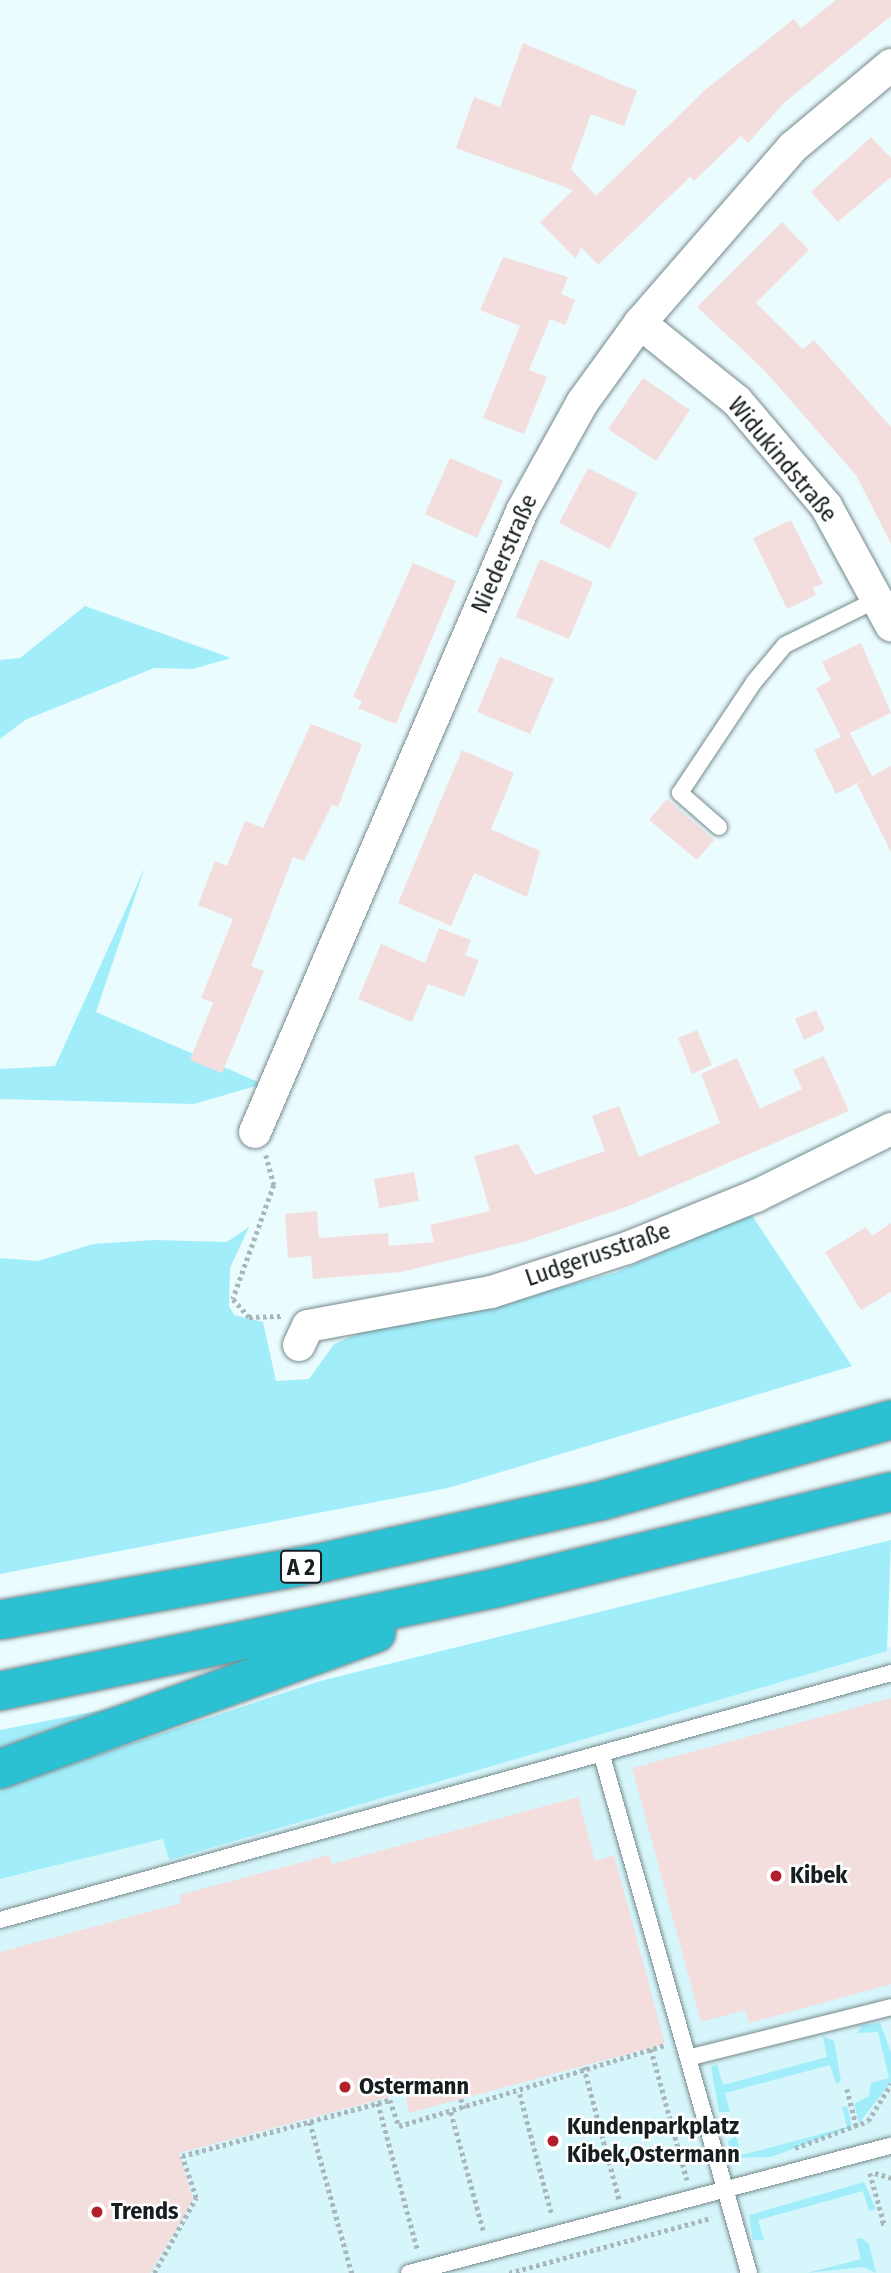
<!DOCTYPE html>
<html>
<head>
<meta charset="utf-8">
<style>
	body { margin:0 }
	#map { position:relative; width:891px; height:2273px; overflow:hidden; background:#ebfcff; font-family:"Fira Sans Condensed",sans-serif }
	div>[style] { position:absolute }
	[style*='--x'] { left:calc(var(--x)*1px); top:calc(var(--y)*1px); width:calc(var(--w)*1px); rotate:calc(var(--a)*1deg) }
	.built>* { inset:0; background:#d7f6fb }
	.green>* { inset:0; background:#a1eefa }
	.building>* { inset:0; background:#f3dedd }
	.path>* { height:4.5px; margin-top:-2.25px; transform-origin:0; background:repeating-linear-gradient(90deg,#a9b7ba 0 3.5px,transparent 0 7px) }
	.roads { filter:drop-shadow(0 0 2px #76898c) drop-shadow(0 0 2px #76898c) }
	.service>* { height:16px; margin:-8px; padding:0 8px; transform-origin:8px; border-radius:8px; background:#fff }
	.minor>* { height:32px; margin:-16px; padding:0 16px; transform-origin:16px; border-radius:16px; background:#fff }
	.motorway>* { height:38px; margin:-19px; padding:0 19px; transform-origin:19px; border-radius:19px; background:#2cc0d3 }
	.dots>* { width:19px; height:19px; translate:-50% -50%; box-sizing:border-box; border:4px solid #fff; border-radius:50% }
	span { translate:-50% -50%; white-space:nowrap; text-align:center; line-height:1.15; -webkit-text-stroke:5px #fff; paint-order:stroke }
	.shield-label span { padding:2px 5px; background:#fff; border:2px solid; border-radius:5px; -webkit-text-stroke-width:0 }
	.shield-label { font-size:23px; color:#171e20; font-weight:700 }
	.street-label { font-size:24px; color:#171e20 }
	.poi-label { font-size:24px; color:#171e20; font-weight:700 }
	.left { translate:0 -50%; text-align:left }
</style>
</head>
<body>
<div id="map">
	<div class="built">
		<div style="clip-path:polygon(891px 1647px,891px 2273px,0 2273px,0 1879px,163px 1839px,169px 1860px)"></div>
	</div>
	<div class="green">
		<div style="clip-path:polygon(85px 606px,231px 658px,193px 669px,154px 668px,25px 720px,0 739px,0 660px,20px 658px)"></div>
		<div style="clip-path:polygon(145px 867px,96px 1012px,263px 1084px,194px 1104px,0 1099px,0 1069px,55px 1066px)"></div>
		<div style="clip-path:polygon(751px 1214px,852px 1366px,448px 1488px,0 1574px,0 1258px,38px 1261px,93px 1244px,154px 1240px,227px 1242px,249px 1227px,230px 1268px,229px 1306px,234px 1315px,263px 1322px,276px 1381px,309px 1379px,334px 1344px,370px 1328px,472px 1311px,614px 1273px)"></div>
		<div style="clip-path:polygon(891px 1540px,887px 1651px,169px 1860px,163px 1839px,0 1879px,0 1787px,320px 1681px)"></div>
		<div style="clip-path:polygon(153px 1700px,0 1759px,0 1730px)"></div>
		<div style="clip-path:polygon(880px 2023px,891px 2052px,891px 2082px,859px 2123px,854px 2104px,869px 2096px,871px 2083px,889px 2078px,878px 2032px,857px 2033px,862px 2025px)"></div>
		<div style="clip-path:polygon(823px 2036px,834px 2041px,841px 2081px,836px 2084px,830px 2065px,725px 2093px,730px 2112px,719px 2112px,711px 2067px,717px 2064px,723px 2085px,827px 2057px)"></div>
		<div style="clip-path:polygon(847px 2106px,852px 2127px,771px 2157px,734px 2158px,730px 2153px,728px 2141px,736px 2136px,742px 2155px,847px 2127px,842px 2107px)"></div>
		<div style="clip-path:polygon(864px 2182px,876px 2209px,869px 2211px,863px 2191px,758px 2220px,764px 2240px,753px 2240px,749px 2215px)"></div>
		<div style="clip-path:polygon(861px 2238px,869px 2244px,876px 2273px,863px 2267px,807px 2273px,861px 2259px,856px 2239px)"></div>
	</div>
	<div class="building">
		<div style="clip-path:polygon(836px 0,891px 0,891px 16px,785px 102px,748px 143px,741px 136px,694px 181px,690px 177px,598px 265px,581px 247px,576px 259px,540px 222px,573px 190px,456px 148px,474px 97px,500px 107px,523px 43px,637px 91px,624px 126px,591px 114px,571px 169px,596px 196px,705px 90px,794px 19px,801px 28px)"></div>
		<div style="clip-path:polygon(871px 137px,891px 158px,891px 177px,838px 222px,811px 192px)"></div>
		<div style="clip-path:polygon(782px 222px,809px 250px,756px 303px,803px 349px,814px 340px,891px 427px,891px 544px,856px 475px,764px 370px,697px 307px)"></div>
		<div style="clip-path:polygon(503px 257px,568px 277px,561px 294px,575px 300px,565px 325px,550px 319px,529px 370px,547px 377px,524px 434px,483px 418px,520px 326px,480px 310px)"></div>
		<div style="clip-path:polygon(643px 378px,690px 410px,656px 461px,608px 429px)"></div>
		<div style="clip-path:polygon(450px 458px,503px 481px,477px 538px,425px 514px)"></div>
		<div style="clip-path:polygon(588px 468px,637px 493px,610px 549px,559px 523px)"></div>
		<div style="clip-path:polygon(791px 520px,823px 584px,813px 588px,816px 595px,787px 609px,753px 538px)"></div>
		<div style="clip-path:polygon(540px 559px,593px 582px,569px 639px,516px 617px)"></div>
		<div style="clip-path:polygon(413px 563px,456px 581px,396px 724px,358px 708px,362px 701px,353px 697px)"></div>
		<div style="clip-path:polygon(861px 643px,891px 713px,850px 733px,872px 776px,836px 794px,814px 750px,841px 737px,816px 688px,831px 680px,822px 662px)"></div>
		<div style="clip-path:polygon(500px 657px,554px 679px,530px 734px,477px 712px)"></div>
		<div style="clip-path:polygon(311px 724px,362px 744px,338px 807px,332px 805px,304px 861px,293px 857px,251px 966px,264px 971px,222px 1073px,190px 1060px,213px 1003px,201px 998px,233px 919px,198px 905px,215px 861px,227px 866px,245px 821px,263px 828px)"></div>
		<div style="clip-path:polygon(462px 750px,514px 773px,491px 829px,540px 851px,527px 897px,474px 873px,451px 926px,398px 903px)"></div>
		<div style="clip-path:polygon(891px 766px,891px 852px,857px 784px)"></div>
		<div style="clip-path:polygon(667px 799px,714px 840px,697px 860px,649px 820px)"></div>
		<div style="clip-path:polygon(439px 928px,471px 940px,465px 955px,479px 960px,464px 997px,428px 984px,412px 1022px,358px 999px,381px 944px,425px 963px)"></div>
		<div style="clip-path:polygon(816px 1010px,825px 1030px,804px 1040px,795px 1019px)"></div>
		<div style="clip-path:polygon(697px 1030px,712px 1065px,692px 1074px,678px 1038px)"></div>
		<div style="clip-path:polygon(824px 1056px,849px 1111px,626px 1207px,523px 1242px,401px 1272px,313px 1279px,311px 1256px,288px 1258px,285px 1214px,317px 1211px,319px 1238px,388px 1233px,389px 1246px,434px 1242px,430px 1225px,490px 1211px,474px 1156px,518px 1144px,535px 1175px,605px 1151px,592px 1116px,619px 1106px,639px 1157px,720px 1123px,701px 1074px,737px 1058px,760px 1109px,802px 1089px,793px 1070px)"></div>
		<div style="clip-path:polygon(414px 1172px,419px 1201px,379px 1208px,374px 1179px)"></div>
		<div style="clip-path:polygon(891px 1223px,891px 1292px,861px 1310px,825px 1252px,866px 1227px,872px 1236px)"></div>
		<div style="clip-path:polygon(891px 1698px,891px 1984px,749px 2023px,745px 2010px,701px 2022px,632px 1768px)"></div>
		<div style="clip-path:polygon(578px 1797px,595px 1861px,614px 1855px,665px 2044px,409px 2113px,405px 2093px,179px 2153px,193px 2200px,150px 2273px,0 2273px,0 1952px,181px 1903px,179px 1895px,329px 1855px,332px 1864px)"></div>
	</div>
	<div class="path">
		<div style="--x:266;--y:1155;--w:31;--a:75"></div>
		<div style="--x:274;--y:1185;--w:121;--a:109.8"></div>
		<div style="--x:233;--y:1299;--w:24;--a:48"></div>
		<div style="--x:249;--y:1317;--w:32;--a:-2"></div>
		<div style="--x:651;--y:2049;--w:136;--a:74.6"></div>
		<div style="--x:584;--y:2067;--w:137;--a:75.1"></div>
		<div style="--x:847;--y:2089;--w:40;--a:75.6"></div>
		<div style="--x:520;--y:2094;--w:125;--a:75.2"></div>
		<div style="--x:461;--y:2099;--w:10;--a:73"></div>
		<div style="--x:378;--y:2103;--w:153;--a:74.9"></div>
		<div style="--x:451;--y:2112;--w:125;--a:74.7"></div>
		<div style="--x:310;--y:2122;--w:157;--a:74.5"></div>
		<div style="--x:795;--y:2148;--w:78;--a:-20.3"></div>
		<div style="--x:868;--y:2121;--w:44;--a:-58.1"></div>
		<div style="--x:870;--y:2173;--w:52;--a:74.4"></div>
		<div style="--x:884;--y:2223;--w:7;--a:172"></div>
		<div style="--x:875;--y:2173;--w:17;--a:17"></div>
		<div style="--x:154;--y:2273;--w:86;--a:-60.8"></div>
		<div style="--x:196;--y:2198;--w:44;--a:-108.4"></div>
		<div style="--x:182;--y:2156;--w:215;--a:-15.1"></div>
		<div style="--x:390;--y:2100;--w:28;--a:71"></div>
		<div style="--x:399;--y:2126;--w:278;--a:-16.9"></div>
		<div style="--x:509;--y:2273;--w:210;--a:-15.2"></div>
	</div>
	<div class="roads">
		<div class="service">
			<div style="--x:719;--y:827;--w:52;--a:-138.9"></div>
			<div style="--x:680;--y:793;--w:133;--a:-56.3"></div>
			<div style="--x:754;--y:682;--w:48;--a:-50"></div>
			<div style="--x:785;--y:645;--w:104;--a:-26.3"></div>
			<div style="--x:602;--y:1756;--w:537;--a:74.13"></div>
			<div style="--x:0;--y:1920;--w:925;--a:-15.49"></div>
			<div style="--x:691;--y:2057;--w:206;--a:-14"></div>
			<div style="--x:409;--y:2273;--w:498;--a:-14.8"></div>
		</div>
		<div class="minor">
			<div style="--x:640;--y:323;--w:124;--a:38.8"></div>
			<div style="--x:737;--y:401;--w:138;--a:49.7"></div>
			<div style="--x:826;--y:506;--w:136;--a:61.4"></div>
			<div style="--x:255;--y:1132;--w:676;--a:-66.73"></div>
			<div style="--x:522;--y:511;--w:124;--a:-60.9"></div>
			<div style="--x:582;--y:403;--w:99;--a:-54.1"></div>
			<div style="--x:640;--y:323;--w:233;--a:-49"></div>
			<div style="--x:793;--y:147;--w:128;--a:-39.9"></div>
			<div style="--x:299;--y:1345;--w:21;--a:-65"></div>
			<div style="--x:308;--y:1326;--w:186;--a:-10.5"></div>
			<div style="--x:491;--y:1292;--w:143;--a:-17.9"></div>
			<div style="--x:627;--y:1248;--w:139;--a:-22"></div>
			<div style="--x:756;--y:1196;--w:151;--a:-26.4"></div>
		</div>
		<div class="motorway">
			<div style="--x:0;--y:1620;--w:325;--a:-10.1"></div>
			<div style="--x:320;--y:1563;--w:287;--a:-12.5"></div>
			<div style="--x:600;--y:1501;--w:302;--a:-15.6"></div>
			<div style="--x:0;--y:1691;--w:507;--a:-11.73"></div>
			<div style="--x:496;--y:1588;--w:406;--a:-13.7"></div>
			<div style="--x:0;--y:1769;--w:400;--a:-19.9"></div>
		</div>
	</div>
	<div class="dots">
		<div style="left:776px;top:1876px;background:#b2212b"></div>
		<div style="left:345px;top:2087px;background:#b2212b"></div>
		<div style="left:553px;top:2141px;background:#b2212b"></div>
		<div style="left:97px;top:2212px;background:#b2212b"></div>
	</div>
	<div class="shield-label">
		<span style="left:301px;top:1567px">A 2</span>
	</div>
	<div class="street-label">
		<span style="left:782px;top:460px;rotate:50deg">Widukindstraße</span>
		<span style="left:505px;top:554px;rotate:-66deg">Niederstraße</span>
		<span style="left:598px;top:1255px;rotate:-19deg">Ludgerusstraße</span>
	</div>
	<div class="poi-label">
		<span class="left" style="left:790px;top:1876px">Kibek</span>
		<span class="left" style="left:359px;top:2087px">Ostermann</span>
		<span class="left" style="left:567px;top:2141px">Kundenparkplatz<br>Kibek,Ostermann</span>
		<span class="left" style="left:111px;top:2212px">Trends</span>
	</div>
</div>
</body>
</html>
